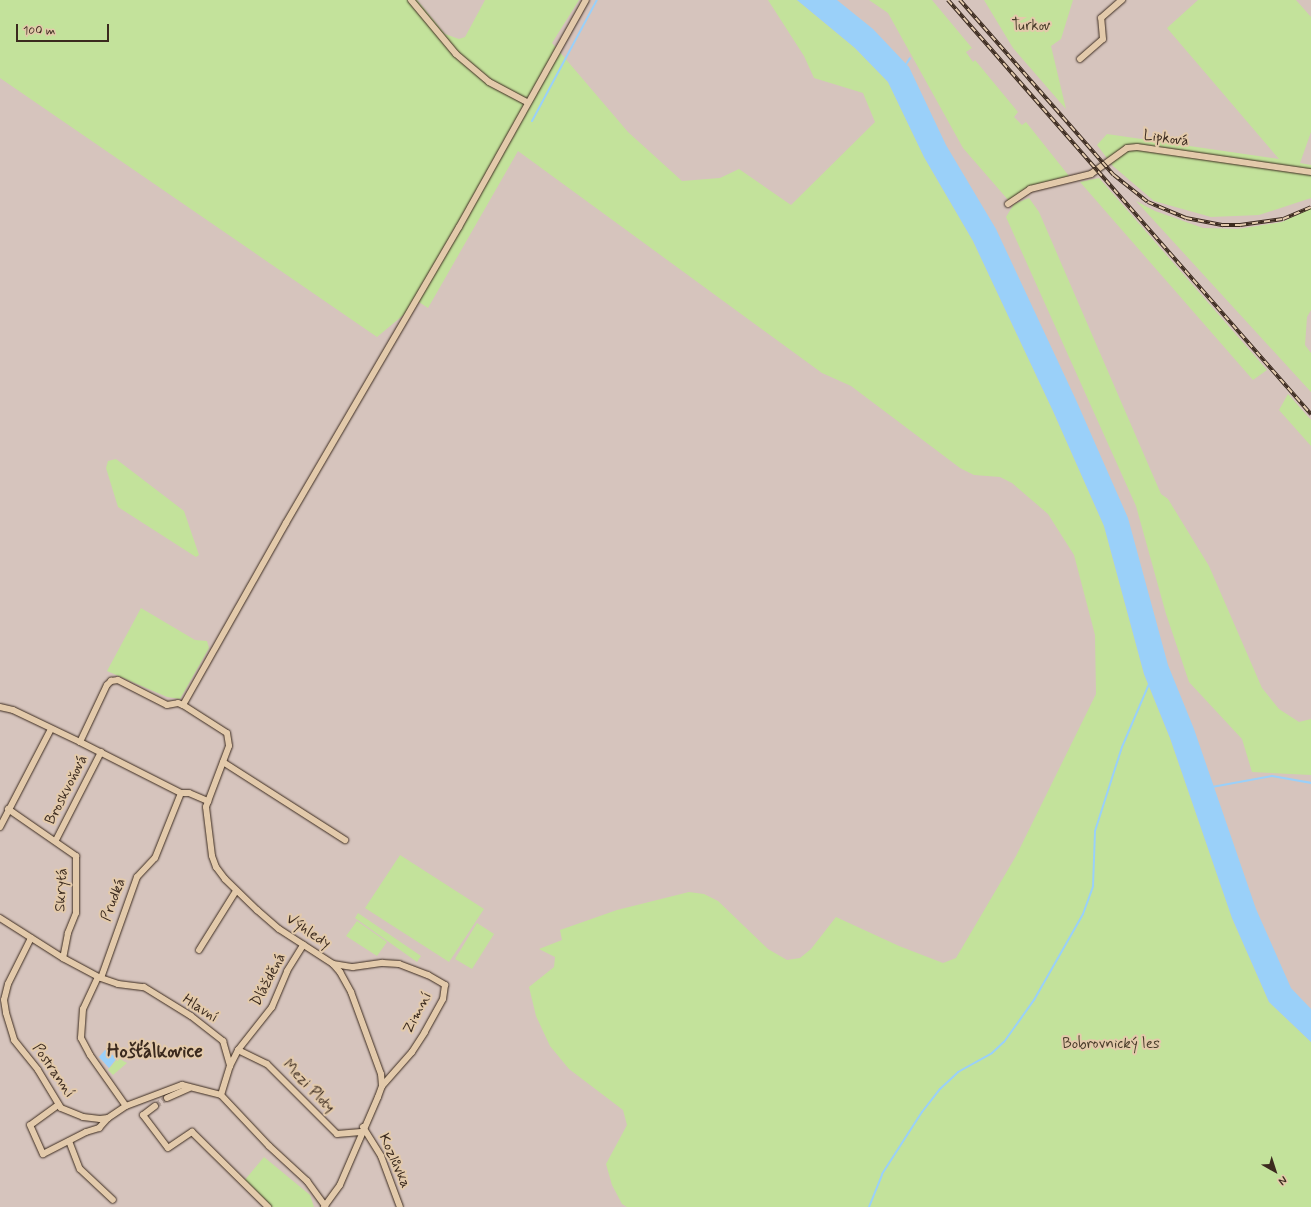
<!DOCTYPE html>
<html>
<head>
<meta charset="utf-8">
<style>
	body { margin:0 }
	#map { position:relative; width:1311px; height:1207px; overflow:hidden; background:#d6c4bd; font-family:Mynerve,sans-serif }
	div>[style] { position:absolute }
	[style*='--x'] { left:calc(var(--x)*1px); top:calc(var(--y)*1px); width:calc(var(--w)*1px); rotate:calc(var(--a)*1deg) }
	.green>* { inset:0; background:#c3e29b }
	.water>* { inset:0; background:#9ad0f9 }
	.stream>* { height:2px; margin:-1px; padding:0 1px; transform-origin:1px; border-radius:1px; background:#9ad0f9 }
	.street-tunnel>* { height:6px; margin-top:-3px; transform-origin:0; background:repeating-linear-gradient(90deg,#b7a59d 0 6px,transparent 0 9px) }
	.roads { filter:drop-shadow(0 0 1px #3b2a1e) drop-shadow(0 0 1px #3b2a1e) }
	.street>* { height:6px; margin:-3px; padding:0 3px; transform-origin:3px; border-radius:3px; background:#e3caab }
	.rail>* { height:3.5px; margin-top:-1.75px; transform-origin:0; background:repeating-linear-gradient(90deg,#e3caab 0 6px,#3b2a1e 0 12px); box-sizing:border-box; border-block:1px solid #3b2a1e }
	span { translate:-50% -50%; white-space:nowrap; text-align:center; line-height:1.15; -webkit-text-stroke:4px #e3caab; paint-order:stroke }
	.park-label { font-size:15px; color:#493c2a }
	.street-label { font-size:15px; color:#3b2a1e }
	.district-label { font-size:19px; color:#3b2a1e; font-weight:700 }
	.north { position:absolute; left:1255px; top:1151px; width:40px; height:40px; -webkit-text-stroke:3px #e3caab; paint-order:stroke; rotate:141deg; font-size:11px; font-weight:700; line-height:16px; text-align:center; color:#3b2a1e }
	.north::after { content:''; display:block; margin:auto; width:14px; height:18px; background:#3b2a1e; clip-path:polygon(50% 0,100% 100%,50% 72%,0 100%) }
	.scale { position:absolute; left:16px; top:24px; width:93px; height:18px; box-sizing:border-box; border:2px solid #3b2a1e; border-top:0; padding-left:5px; font-size:12px; line-height:14px; white-space:nowrap; color:#3b2a1e; -webkit-text-stroke:3px #e3caab; paint-order:stroke }
</style>
</head>
<body>
<div id="map">
	<div class="green">
		<div style="clip-path:polygon(0 0,417px 0,445px 34px,459px 39px,465px 37px,485px 0,579px 0,552px 43px,628px 132px,682px 181px,720px 178px,739px 169px,791px 205px,875px 122px,863px 93px,814px 78px,804px 56px,768px 0,797px 0,855px 48px,888px 82px,924px 157px,973px 241px,1053px 411px,1104px 526px,1144px 674px,1170px 738px,1232px 918px,1269px 1002px,1311px 1042px,1311px 1207px,627px 1207px,622px 1204px,612px 1185px,606px 1164px,627px 1125px,623px 1110px,569px 1069px,550px 1046px,536px 1016px,529px 987px,554px 967px,555px 957px,539px 949px,562px 940px,560px 930px,617px 910px,689px 892px,704px 894px,718px 901px,768px 949px,787px 960px,800px 958px,811px 949px,836px 917px,899px 946px,943px 963px,956px 958px,1016px 856px,1096px 694px,1095px 635px,1074px 555px,1048px 514px,1012px 483px,1000px 477px,974px 475px,960px 468px,851px 386px,822px 373px,518px 151px,428px 308px,419px 302px,377px 337px,0 78px)"></div>
		<div style="clip-path:polygon(869px 0,932px 0,972px 48px,966px 52px,973px 62px,975px 60px,1018px 112px,1014px 117px,1022px 125px,1026px 122px,1069px 176px,1028px 187px,1009px 201px,963px 148px,888px 13px)"></div>
		<div style="clip-path:polygon(984px 0,1073px 0,1061px 39px,1051px 46px,1066px 109px,1013px 48px)"></div>
		<div style="clip-path:polygon(1198px 0,1296px 0,1311px 17px,1311px 132px,1300px 163px,1311px 165px,1311px 198px,1259px 215px,1211px 217px,1154px 201px,1113px 166px,1097px 145px,1107px 134px,1279px 159px,1167px 28px)"></div>
		<div style="clip-path:polygon(1099px 178px,1267px 370px,1253px 380px,1080px 182px)"></div>
		<div style="clip-path:polygon(1029px 198px,1039px 212px,1161px 494px,1168px 499px,1209px 566px,1262px 688px,1279px 709px,1299px 722px,1311px 719px,1311px 775px,1252px 772px,1242px 739px,1189px 682px,1166px 614px,1136px 506px,1006px 217px,1014px 204px)"></div>
		<div style="clip-path:polygon(1136px 201px,1155px 211px,1203px 228px,1238px 229px,1282px 222px,1311px 208px,1311px 310px,1307px 317px,1305px 345px,1311px 353px,1311px 392px)"></div>
		<div style="clip-path:polygon(1288px 394px,1311px 420px,1311px 446px,1279px 410px)"></div>
		<div style="clip-path:polygon(116px 459px,184px 511px,199px 555px,196px 557px,118px 507px,106px 468px,108px 461px)"></div>
		<div style="clip-path:polygon(141px 608px,195px 640px,207px 641px,209px 648px,180px 699px,167px 697px,107px 671px)"></div>
		<div style="clip-path:polygon(400px 855px,484px 909px,449px 962px,365px 908px)"></div>
		<div style="clip-path:polygon(358px 913px,421px 956px,417px 962px,355px 918px)"></div>
		<div style="clip-path:polygon(357px 921px,387px 942px,377px 956px,346px 936px)"></div>
		<div style="clip-path:polygon(477px 923px,494px 934px,472px 969px,455px 959px)"></div>
		<div style="clip-path:polygon(118px 1058px,127px 1063px,113px 1075px,108px 1070px)"></div>
		<div style="clip-path:polygon(264px 1157px,310px 1195px,314px 1207px,272px 1207px,244px 1181px)"></div>
	</div>
	<div class="water">
		<div style="clip-path:polygon(797px 0,837px 0,873px 29px,909px 67px,946px 145px,996px 229px,1076px 400px,1128px 518px,1168px 665px,1194px 729px,1256px 909px,1291px 988px,1311px 1009px,1311px 1042px,1269px 1002px,1232px 918px,1170px 738px,1144px 674px,1104px 526px,1053px 411px,973px 241px,924px 157px,888px 82px,855px 48px)"></div>
		<div style="clip-path:polygon(105px 1050px,117px 1058px,109px 1068px,99px 1057px)"></div>
	</div>
	<div class="stream">
		<div style="--x:905;--y:66;--w:9;--a:-58"></div>
		<div style="--x:532;--y:121;--w:137;--a:-61.8"></div>
		<div style="--x:1212;--y:787;--w:61;--a:-10.4"></div>
		<div style="--x:1272;--y:776;--w:40;--a:10"></div>
		<div style="--x:869;--y:1207;--w:35;--a:-68"></div>
		<div style="--x:882;--y:1174;--w:74;--a:-57.2"></div>
		<div style="--x:922;--y:1112;--w:29;--a:-52"></div>
		<div style="--x:940;--y:1089;--w:25;--a:-43"></div>
		<div style="--x:958;--y:1072;--w:39;--a:-29"></div>
		<div style="--x:992;--y:1053;--w:16;--a:-43"></div>
		<div style="--x:1004;--y:1042;--w:52;--a:-54.5"></div>
		<div style="--x:1034;--y:1000;--w:99;--a:-60.3"></div>
		<div style="--x:1083;--y:914;--w:30;--a:-70"></div>
		<div style="--x:1093;--y:886;--w:55;--a:-87.9"></div>
		<div style="--x:1095;--y:831;--w:88;--a:-72.2"></div>
		<div style="--x:1122;--y:747;--w:69;--a:-66.8"></div>
	</div>
	<div class="street-tunnel">
		<div style="--x:155;--y:1106;--w:14;--a:-34"></div>
	</div>
	<div class="roads">
		<div class="street">
			<div style="--x:411;--y:0;--w:70;--a:50.2"></div>
			<div style="--x:456;--y:54;--w:43;--a:40.3"></div>
			<div style="--x:489;--y:82;--w:43;--a:27.8"></div>
			<div style="--x:1080;--y:59;--w:30;--a:-41"></div>
			<div style="--x:1103;--y:39;--w:21;--a:-95"></div>
			<div style="--x:1101;--y:18;--w:28;--a:-41"></div>
			<div style="--x:1008;--y:204;--w:27;--a:-34"></div>
			<div style="--x:1030;--y:189;--w:63;--a:-13.8"></div>
			<div style="--x:1091;--y:174;--w:44;--a:-35.8"></div>
			<div style="--x:1127;--y:148;--w:10;--a:-6"></div>
			<div style="--x:1137;--y:147;--w:176;--a:8.2"></div>
			<div style="--x:183;--y:705;--w:209;--a:-60.5"></div>
			<div style="--x:286;--y:523;--w:343;--a:-59.7"></div>
			<div style="--x:459;--y:227;--w:260;--a:-60.8"></div>
			<div style="--x:0;--y:707;--w:13;--a:13"></div>
			<div style="--x:13;--y:710;--w:74;--a:25.5"></div>
			<div style="--x:80;--y:742;--w:63;--a:-64.7"></div>
			<div style="--x:107;--y:685;--w:6;--a:-45"></div>
			<div style="--x:111;--y:681;--w:7;--a:-8"></div>
			<div style="--x:118;--y:680;--w:55;--a:27"></div>
			<div style="--x:167;--y:705;--w:11;--a:-10"></div>
			<div style="--x:178;--y:703;--w:5;--a:22"></div>
			<div style="--x:183;--y:705;--w:52;--a:32.5"></div>
			<div style="--x:227;--y:733;--w:13;--a:81"></div>
			<div style="--x:229;--y:746;--w:65;--a:110.7"></div>
			<div style="--x:206;--y:807;--w:49;--a:83"></div>
			<div style="--x:212;--y:856;--w:12;--a:70"></div>
			<div style="--x:216;--y:867;--w:15;--a:53"></div>
			<div style="--x:225;--y:879;--w:45;--a:44.1"></div>
			<div style="--x:257;--y:910;--w:29;--a:41"></div>
			<div style="--x:279;--y:929;--w:64;--a:32.9"></div>
			<div style="--x:333;--y:964;--w:11;--a:49"></div>
			<div style="--x:340;--y:972;--w:23;--a:61"></div>
			<div style="--x:351;--y:992;--w:87;--a:69.9"></div>
			<div style="--x:381;--y:1074;--w:12;--a:85"></div>
			<div style="--x:382;--y:1086;--w:12;--a:110"></div>
			<div style="--x:378;--y:1097;--w:96;--a:113.4"></div>
			<div style="--x:340;--y:1185;--w:27;--a:126"></div>
			<div style="--x:80;--y:742;--w:113;--a:26.8"></div>
			<div style="--x:181;--y:793;--w:8;--a:0"></div>
			<div style="--x:189;--y:793;--w:21;--a:23"></div>
			<div style="--x:223;--y:762;--w:145;--a:32.6"></div>
			<div style="--x:8;--y:809;--w:83;--a:34.7"></div>
			<div style="--x:76;--y:856;--w:57;--a:90"></div>
			<div style="--x:76;--y:913;--w:22;--a:112"></div>
			<div style="--x:68;--y:933;--w:25;--a:101"></div>
			<div style="--x:0;--y:827;--w:110;--a:-62.5"></div>
			<div style="--x:56;--y:840;--w:99;--a:-62.9"></div>
			<div style="--x:0;--y:918;--w:75;--a:32.4"></div>
			<div style="--x:63;--y:958;--w:40;--a:28"></div>
			<div style="--x:98;--y:977;--w:21;--a:19"></div>
			<div style="--x:118;--y:984;--w:26;--a:7"></div>
			<div style="--x:144;--y:987;--w:55;--a:31.7"></div>
			<div style="--x:191;--y:1016;--w:41;--a:38"></div>
			<div style="--x:223;--y:1041;--w:26;--a:74"></div>
			<div style="--x:31;--y:938;--w:51;--a:116.6"></div>
			<div style="--x:8;--y:984;--w:16;--a:104"></div>
			<div style="--x:4;--y:1000;--w:13;--a:81"></div>
			<div style="--x:6;--y:1013;--w:28;--a:73"></div>
			<div style="--x:14;--y:1040;--w:38;--a:51"></div>
			<div style="--x:38;--y:1070;--w:44;--a:58.8"></div>
			<div style="--x:61;--y:1108;--w:24;--a:22"></div>
			<div style="--x:83;--y:1117;--w:17;--a:7"></div>
			<div style="--x:100;--y:1119;--w:8;--a:-7"></div>
			<div style="--x:108;--y:1118;--w:22;--a:-34"></div>
			<div style="--x:126;--y:1106;--w:60;--a:-20.6"></div>
			<div style="--x:182;--y:1085;--w:40;--a:14.4"></div>
			<div style="--x:199;--y:950;--w:70;--a:-57.9"></div>
			<div style="--x:333;--y:964;--w:20;--a:9"></div>
			<div style="--x:353;--y:967;--w:30;--a:-8"></div>
			<div style="--x:383;--y:963;--w:16;--a:4"></div>
			<div style="--x:399;--y:964;--w:31;--a:21"></div>
			<div style="--x:428;--y:975;--w:20;--a:30"></div>
			<div style="--x:445;--y:985;--w:14;--a:98"></div>
			<div style="--x:443;--y:999;--w:38;--a:119"></div>
			<div style="--x:425;--y:1032;--w:24;--a:123"></div>
			<div style="--x:412;--y:1052;--w:45;--a:131.4"></div>
			<div style="--x:98;--y:977;--w:35;--a:115"></div>
			<div style="--x:83;--y:1009;--w:29;--a:94"></div>
			<div style="--x:81;--y:1038;--w:19;--a:62"></div>
			<div style="--x:90;--y:1055;--w:62;--a:54.8"></div>
			<div style="--x:101;--y:978;--w:107;--a:-70.4"></div>
			<div style="--x:137;--y:877;--w:26;--a:-47"></div>
			<div style="--x:155;--y:858;--w:70;--a:-68.2"></div>
			<div style="--x:238;--y:1050;--w:32;--a:26"></div>
			<div style="--x:267;--y:1064;--w:99;--a:45"></div>
			<div style="--x:337;--y:1134;--w:24;--a:-5"></div>
			<div style="--x:221;--y:1095;--w:30;--a:-73"></div>
			<div style="--x:230;--y:1066;--w:18;--a:-63"></div>
			<div style="--x:238;--y:1050;--w:55;--a:-51.7"></div>
			<div style="--x:272;--y:1007;--w:39;--a:-67"></div>
			<div style="--x:287;--y:971;--w:31;--a:-58"></div>
			<div style="--x:221;--y:1095;--w:70;--a:46.7"></div>
			<div style="--x:269;--y:1146;--w:52;--a:42.6"></div>
			<div style="--x:307;--y:1181;--w:31;--a:54"></div>
			<div style="--x:167;--y:1098;--w:24;--a:-24"></div>
			<div style="--x:58;--y:1105;--w:34;--a:144"></div>
			<div style="--x:30;--y:1125;--w:32;--a:66"></div>
			<div style="--x:43;--y:1154;--w:48;--a:-27.1"></div>
			<div style="--x:86;--y:1132;--w:14;--a:-17"></div>
			<div style="--x:99;--y:1128;--w:13;--a:-48"></div>
			<div style="--x:155;--y:1106;--w:15;--a:143"></div>
			<div style="--x:143;--y:1115;--w:41;--a:52.9"></div>
			<div style="--x:168;--y:1148;--w:29;--a:-34"></div>
			<div style="--x:192;--y:1132;--w:107;--a:44.6"></div>
			<div style="--x:363;--y:1127;--w:34;--a:58"></div>
			<div style="--x:381;--y:1156;--w:54;--a:69.6"></div>
			<div style="--x:69;--y:1141;--w:30;--a:69"></div>
			<div style="--x:80;--y:1169;--w:45;--a:43.2"></div>
		</div>
	</div>
	<div class="rail">
		<div style="--x:948;--y:0;--w:551;--a:48.76"></div>
		<div style="--x:960;--y:0;--w:233;--a:48.7"></div>
		<div style="--x:1114;--y:175;--w:43;--a:38.5"></div>
		<div style="--x:1148;--y:202;--w:41;--a:22.8"></div>
		<div style="--x:1186;--y:218;--w:38;--a:11"></div>
		<div style="--x:1223;--y:225;--w:17;--a:0"></div>
		<div style="--x:1240;--y:225;--w:43;--a:-7.9"></div>
		<div style="--x:1283;--y:219;--w:30;--a:-23"></div>
	</div>
	<div class="park-label">
		<span style="left:1031px;top:27px">Turkov</span>
		<span style="left:1111px;top:1045px">Bobrovnický les</span>
	</div>
	<div class="street-label">
		<span style="left:1166px;top:139px;rotate:8deg">Lipková</span>
		<span style="left:67px;top:790px;rotate:-63deg">Broskvoňová</span>
		<span style="left:62px;top:890px;rotate:-87deg">Skrytá</span>
		<span style="left:114px;top:900px;rotate:-69deg">Prudká</span>
		<span style="left:308px;top:932px;rotate:34deg">Výhledy</span>
		<span style="left:269px;top:980px;rotate:-62deg">Dlážděná</span>
		<span style="left:200px;top:1009px;rotate:33deg">Hlavní</span>
		<span style="left:418px;top:1013px;rotate:-62deg">Zimní</span>
		<span style="left:53px;top:1071px;rotate:55deg">Postranní</span>
		<span style="left:308px;top:1087px;rotate:46deg">Mezi Ploty</span>
		<span style="left:394px;top:1161px;rotate:66deg">Kozlůvka</span>
	</div>
	<div class="district-label">
		<span style="left:155px;top:1052px">Hošťálkovice</span>
	</div>
	<div class="north">N</div>
	<div class="scale">100 m</div>
</div>
</body>
</html>
